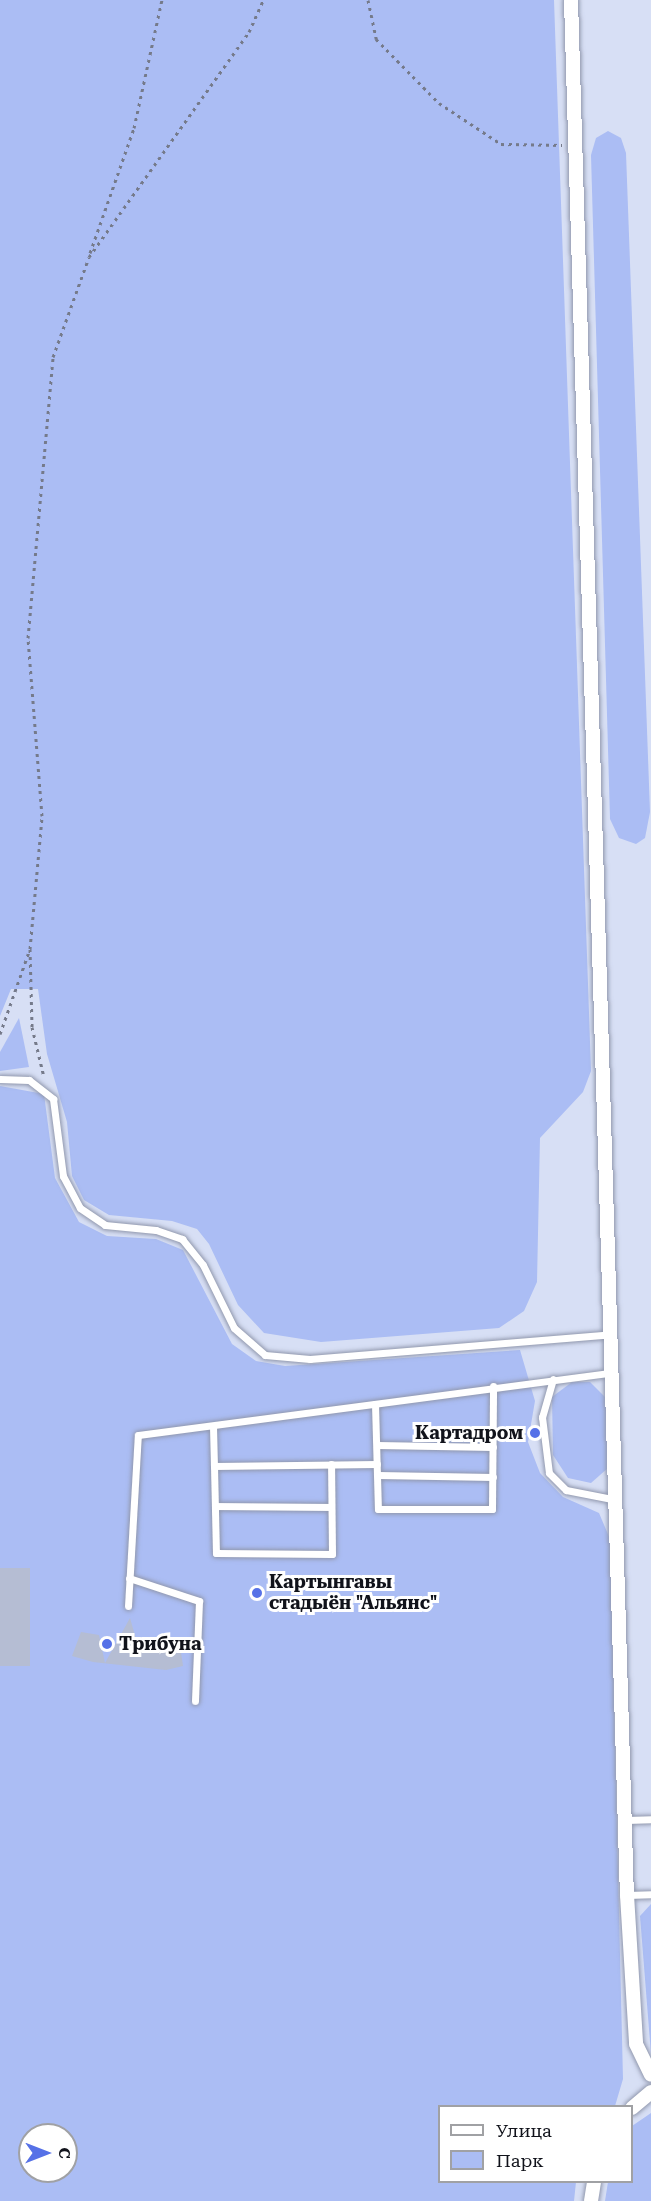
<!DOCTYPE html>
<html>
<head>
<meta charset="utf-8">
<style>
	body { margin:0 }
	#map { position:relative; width:651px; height:2201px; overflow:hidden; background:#d7dff5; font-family:"Roboto Serif",serif }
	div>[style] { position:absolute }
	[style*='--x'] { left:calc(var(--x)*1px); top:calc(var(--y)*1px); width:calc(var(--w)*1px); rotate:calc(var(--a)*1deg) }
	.green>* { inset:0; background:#abbdf4 }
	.building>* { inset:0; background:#b5bdd3 }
	.path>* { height:3px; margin-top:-1.5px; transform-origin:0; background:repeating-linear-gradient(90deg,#757a8a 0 3px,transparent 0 7.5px) }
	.roads { filter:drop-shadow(0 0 2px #9198ad) drop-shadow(0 0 2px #9198ad) }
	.service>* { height:7px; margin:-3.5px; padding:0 3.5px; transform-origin:3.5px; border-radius:3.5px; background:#fff }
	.minor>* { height:14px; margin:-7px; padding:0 7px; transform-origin:7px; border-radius:7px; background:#fff }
	.dots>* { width:16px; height:16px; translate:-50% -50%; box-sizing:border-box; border:3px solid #fff; border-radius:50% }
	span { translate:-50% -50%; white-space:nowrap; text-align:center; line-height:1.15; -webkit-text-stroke:6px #fff; paint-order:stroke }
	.poi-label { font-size:18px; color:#11131b; font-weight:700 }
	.right { translate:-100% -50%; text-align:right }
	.left { translate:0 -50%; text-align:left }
	.legend { position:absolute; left:438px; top:2105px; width:195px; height:78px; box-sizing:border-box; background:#fff; border:2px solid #a0a1a4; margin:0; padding:8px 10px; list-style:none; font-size:18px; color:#11131b }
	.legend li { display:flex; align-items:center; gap:12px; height:30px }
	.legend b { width:30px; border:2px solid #a0a1a4 }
	.north { position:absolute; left:18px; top:2123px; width:60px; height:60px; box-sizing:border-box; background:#fff; border:2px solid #a0a1a4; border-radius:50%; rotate:90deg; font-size:16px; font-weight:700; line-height:24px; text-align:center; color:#11131b }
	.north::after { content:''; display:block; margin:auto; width:21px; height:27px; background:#5671e7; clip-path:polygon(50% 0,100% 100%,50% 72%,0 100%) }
</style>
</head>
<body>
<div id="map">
	<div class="green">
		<div style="clip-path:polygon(0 0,554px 0,591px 1071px,583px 1092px,540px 1138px,537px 1282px,524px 1311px,499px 1328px,321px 1342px,264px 1333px,238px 1305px,209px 1244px,197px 1229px,172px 1221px,109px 1215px,84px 1200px,72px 1176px,67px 1122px,47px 1054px,38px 989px,11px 989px,0 1016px)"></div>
		<div style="clip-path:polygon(608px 131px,621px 138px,626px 153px,650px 812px,645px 838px,636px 844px,619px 838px,610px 819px,591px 155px,596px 138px)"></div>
		<div style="clip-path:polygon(19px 1018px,29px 1067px,0 1071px,0 1052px)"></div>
		<div style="clip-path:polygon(evenodd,0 1086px,44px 1094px,55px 1178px,79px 1222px,107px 1236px,156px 1239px,183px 1250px,232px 1344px,256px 1361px,285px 1366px,520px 1350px,535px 1401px,528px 1442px,540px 1473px,563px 1497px,599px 1513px,610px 1539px,623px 2079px,615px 2106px,440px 2106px,440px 2182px,576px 2182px,574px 2201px,0 2201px,0 1086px,30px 2135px,66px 2135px,66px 2171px,30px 2171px,30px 2135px)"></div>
		<div style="clip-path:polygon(572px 1382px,590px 1382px,606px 1398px,608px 1468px,591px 1483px,568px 1478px,553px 1455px,552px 1397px)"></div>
		<div style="clip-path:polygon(651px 1904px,651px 2054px,640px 1916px)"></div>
		<div style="clip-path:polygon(651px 2113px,651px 2201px,605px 2201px,608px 2182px,632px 2182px,632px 2126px)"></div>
	</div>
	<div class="building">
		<div style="clip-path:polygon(0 1568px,30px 1568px,30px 1666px,0 1666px)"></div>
		<div style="clip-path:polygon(130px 1618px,138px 1646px,180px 1645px,183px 1666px,166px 1670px,93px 1662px,72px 1656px,81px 1632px,99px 1635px,105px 1663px)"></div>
	</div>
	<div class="path">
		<div style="--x:368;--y:0;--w:40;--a:78"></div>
		<div style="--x:376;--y:39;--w:90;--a:45.5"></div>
		<div style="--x:439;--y:103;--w:74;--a:33.5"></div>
		<div style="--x:501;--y:144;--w:61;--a:0.9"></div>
		<div style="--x:90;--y:253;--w:133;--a:-70.6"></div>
		<div style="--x:134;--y:128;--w:131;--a:-77.7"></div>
		<div style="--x:30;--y:949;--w:134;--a:-84.8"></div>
		<div style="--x:42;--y:816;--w:179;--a:-94.5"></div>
		<div style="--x:28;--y:638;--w:282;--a:-84.9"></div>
		<div style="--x:53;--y:357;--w:106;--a:-70.2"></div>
		<div style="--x:89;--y:257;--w:276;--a:-54.6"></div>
		<div style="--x:249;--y:32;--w:35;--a:-66"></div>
		<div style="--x:0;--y:1034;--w:90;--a:-70.6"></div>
		<div style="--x:30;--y:949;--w:78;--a:88.5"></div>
		<div style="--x:32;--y:1027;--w:51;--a:76.5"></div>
	</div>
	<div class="roads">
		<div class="service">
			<div style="--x:0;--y:1079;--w:29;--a:2"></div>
			<div style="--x:29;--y:1080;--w:31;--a:38"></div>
			<div style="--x:53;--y:1099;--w:78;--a:82.6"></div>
			<div style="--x:63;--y:1176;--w:36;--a:62"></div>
			<div style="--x:80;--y:1208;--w:30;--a:34"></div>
			<div style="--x:105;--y:1225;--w:51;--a:5.6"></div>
			<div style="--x:156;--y:1230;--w:28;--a:19"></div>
			<div style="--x:182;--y:1239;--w:33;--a:51"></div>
			<div style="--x:203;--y:1265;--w:70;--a:63.8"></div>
			<div style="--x:234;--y:1328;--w:41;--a:41.1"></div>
			<div style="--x:265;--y:1355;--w:45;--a:5.1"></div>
			<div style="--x:310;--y:1359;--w:302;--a:-4.7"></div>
			<div style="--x:553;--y:1379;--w:40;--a:106"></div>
			<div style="--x:542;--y:1417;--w:56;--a:82.9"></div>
			<div style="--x:549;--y:1473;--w:24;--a:45"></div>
			<div style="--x:566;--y:1490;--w:52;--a:11.1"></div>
			<div style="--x:375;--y:1404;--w:105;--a:88.4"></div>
			<div style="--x:378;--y:1509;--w:114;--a:0"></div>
			<div style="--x:492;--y:1509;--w:123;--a:-89.5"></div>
			<div style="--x:213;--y:1426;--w:40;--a:88.6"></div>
			<div style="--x:214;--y:1466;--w:163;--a:-0.7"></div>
			<div style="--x:377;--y:1445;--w:116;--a:1"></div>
			<div style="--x:214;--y:1466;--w:87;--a:88.7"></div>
			<div style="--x:216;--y:1553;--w:116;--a:0.5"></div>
			<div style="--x:332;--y:1554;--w:90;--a:-90.6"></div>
			<div style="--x:378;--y:1475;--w:115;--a:1"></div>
			<div style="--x:215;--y:1506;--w:116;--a:0.5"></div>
			<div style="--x:129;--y:1578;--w:74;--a:18.2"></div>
			<div style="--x:199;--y:1601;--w:100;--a:92.3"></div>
			<div style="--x:128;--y:1606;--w:171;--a:-86.7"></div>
			<div style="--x:138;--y:1435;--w:478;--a:-7.5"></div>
			<div style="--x:626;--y:1820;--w:25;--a:-2"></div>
			<div style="--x:627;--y:1895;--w:24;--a:-2"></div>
		</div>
		<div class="minor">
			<div style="--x:571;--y:0;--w:1896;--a:88.31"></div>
			<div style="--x:627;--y:1895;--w:149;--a:86.5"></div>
			<div style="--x:636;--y:2044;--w:34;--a:64"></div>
			<div style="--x:632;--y:2108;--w:25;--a:-40"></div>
			<div style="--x:591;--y:2201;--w:19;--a:-81"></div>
		</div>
	</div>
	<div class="dots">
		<div style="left:535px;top:1433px;background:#5671e7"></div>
		<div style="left:257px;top:1593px;background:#5671e7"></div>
		<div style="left:107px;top:1644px;background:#5671e7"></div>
	</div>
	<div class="poi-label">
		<span class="right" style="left:523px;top:1433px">Картадром</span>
		<span class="left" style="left:269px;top:1593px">Картынгавы<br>стадыён "Альянс"</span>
		<span class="left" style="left:119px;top:1644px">Трибуна</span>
	</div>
	<ul class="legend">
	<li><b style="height:8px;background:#fff"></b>Улица</li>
	<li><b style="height:16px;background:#abbdf4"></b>Парк</li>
	</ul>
	<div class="north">С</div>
</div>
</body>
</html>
